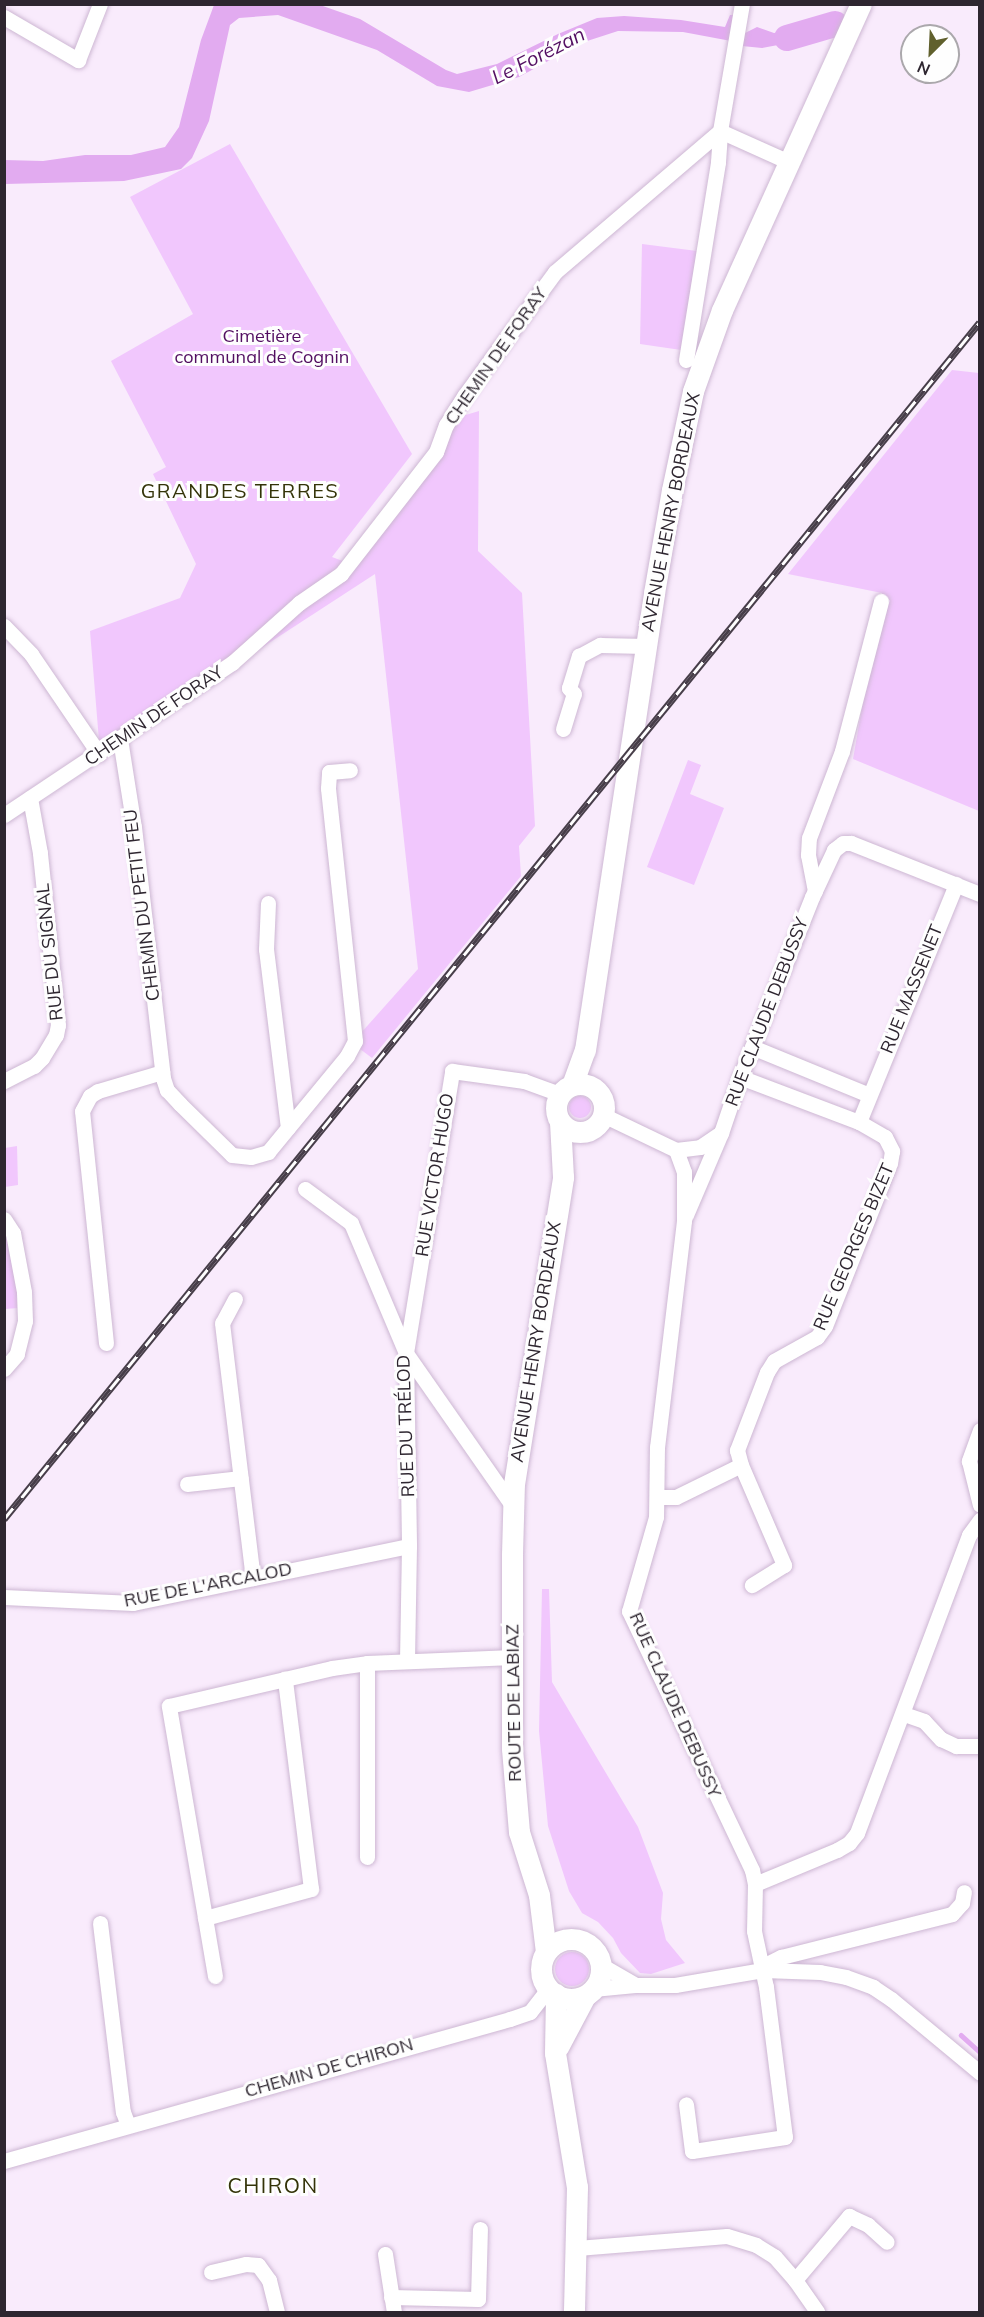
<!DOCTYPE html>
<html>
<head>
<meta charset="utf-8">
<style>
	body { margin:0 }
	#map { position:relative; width:984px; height:2317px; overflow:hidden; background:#f9ebfc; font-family:Mulish,sans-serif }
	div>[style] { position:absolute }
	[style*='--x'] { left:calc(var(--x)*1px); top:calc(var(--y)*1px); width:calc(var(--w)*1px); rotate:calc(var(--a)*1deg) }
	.green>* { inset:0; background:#f1c7fd }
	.round { border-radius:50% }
	.water>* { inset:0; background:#e2abf0 }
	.stream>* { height:4.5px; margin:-2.25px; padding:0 2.25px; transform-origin:2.25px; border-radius:2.25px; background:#e2abf0 }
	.river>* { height:26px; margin:-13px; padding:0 13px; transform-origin:13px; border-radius:13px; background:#e2abf0 }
	.roads { filter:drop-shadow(0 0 2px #cdb7d3) drop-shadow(0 0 2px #cdb7d3) }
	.street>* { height:15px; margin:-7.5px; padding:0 7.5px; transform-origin:7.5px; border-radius:7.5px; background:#fff }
	.secondary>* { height:21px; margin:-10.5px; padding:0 10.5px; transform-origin:10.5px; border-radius:10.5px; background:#fff }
	.secondary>.ring { margin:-10.5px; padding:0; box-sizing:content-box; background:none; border:21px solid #fff; border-radius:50% }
	.rail>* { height:7px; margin-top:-3.5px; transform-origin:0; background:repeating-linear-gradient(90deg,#fefefe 0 14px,#473e49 0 28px); box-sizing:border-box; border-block:2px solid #473e49 }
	span { translate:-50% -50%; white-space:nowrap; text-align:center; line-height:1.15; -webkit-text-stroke:6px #fefefe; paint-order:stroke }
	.park-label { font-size:18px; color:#520e61 }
	.street-label { font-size:18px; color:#2e2630 }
	.water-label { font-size:20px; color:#530f62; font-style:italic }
	.neighbourhood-label { font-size:20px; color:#333308; letter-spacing:1.5px }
	.quarter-label { font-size:21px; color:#333308; letter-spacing:1.5px }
	.frame { position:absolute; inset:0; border:6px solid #2e2630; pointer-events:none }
	.north { position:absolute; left:900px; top:24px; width:60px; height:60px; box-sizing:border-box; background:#fefefe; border:2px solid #aba8ac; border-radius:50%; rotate:204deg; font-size:16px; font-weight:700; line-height:24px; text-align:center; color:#2e2630 }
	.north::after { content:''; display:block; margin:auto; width:21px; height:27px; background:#60602d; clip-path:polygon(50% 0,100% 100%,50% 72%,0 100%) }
</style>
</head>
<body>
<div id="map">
	<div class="green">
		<div style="clip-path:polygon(230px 144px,412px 454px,332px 557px,356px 566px,443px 452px,459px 417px,479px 411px,478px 551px,522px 593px,535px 826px,519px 846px,521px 876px,372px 1058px,352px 1043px,418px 969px,375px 574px,100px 753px,90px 631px,180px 598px,196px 564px,153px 474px,166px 467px,111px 361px,193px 314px,130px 197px)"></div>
		<div style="clip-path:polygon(642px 244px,697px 251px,681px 350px,640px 344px)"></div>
		<div style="clip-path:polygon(952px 370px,979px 373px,979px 811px,853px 759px,882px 593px,788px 574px)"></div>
		<div style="clip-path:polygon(688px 760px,701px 765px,690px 794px,724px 808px,694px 885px,647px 867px)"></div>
		<div class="round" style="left:569px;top:1096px;width:22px;height:22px"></div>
		<div style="clip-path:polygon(17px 1146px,18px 1185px,5px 1187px,5px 1148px)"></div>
		<div style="clip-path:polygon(4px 1238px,7px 1240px,17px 1290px,18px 1308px,5px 1309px)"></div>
		<div style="clip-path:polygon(542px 1589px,549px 1589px,552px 1682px,638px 1827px,663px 1893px,661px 1919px,666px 1940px,685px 1963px,651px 1974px,640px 1973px,621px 1953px,613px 1938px,598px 1922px,582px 1913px,569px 1891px,548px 1826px,539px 1731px)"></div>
		<div class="round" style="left:555px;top:1952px;width:34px;height:34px"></div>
	</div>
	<div class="water">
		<div style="clip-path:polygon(214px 5px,320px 5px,360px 19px,446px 70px,457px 74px,497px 64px,558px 34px,597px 18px,624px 16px,681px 20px,725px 27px,730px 15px,734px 15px,743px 34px,757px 27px,774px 33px,791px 31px,812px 22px,819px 27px,819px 32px,794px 42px,762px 48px,742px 46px,731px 41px,683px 32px,618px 31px,581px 43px,519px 77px,469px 92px,437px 86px,377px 50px,278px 15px,239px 18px,230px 25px,209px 121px,192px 158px,181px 169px,124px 181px,5px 184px,4px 160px,43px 161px,85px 155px,131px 155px,165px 147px,179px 127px,201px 40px)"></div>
	</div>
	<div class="stream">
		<div style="--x:961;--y:2035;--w:25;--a:42"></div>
	</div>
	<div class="river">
		<div style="--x:787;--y:38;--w:50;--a:-16.3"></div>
	</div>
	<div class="roads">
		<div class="street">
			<div style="--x:4;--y:17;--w:86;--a:30.2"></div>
			<div style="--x:78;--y:60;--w:60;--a:-68.6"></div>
			<div style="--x:686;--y:360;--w:201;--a:-80.8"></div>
			<div style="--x:718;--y:162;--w:31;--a:-86"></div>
			<div style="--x:720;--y:131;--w:129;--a:-80.2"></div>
			<div style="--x:4;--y:626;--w:39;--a:46"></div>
			<div style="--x:31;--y:654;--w:121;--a:55.8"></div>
			<div style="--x:563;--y:729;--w:37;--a:-73"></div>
			<div style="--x:574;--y:694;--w:8;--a:-130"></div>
			<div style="--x:569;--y:688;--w:34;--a:-73"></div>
			<div style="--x:579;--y:656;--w:24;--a:-28"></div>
			<div style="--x:600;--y:645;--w:46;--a:1.2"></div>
			<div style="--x:120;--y:739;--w:89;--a:81"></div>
			<div style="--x:134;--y:827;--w:253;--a:83.4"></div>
			<div style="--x:163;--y:1078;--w:13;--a:72"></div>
			<div style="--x:167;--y:1090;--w:19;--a:47"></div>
			<div style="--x:180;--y:1104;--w:73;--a:44.4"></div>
			<div style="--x:232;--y:1155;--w:19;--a:6"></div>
			<div style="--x:251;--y:1157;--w:18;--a:-16"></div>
			<div style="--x:268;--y:1152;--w:124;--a:-50.5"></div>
			<div style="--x:347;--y:1056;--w:17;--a:-62"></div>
			<div style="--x:355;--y:1041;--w:254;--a:-96.1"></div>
			<div style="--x:328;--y:788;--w:16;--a:-86"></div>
			<div style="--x:329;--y:772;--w:21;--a:-5"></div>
			<div style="--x:4;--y:815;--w:274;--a:-33.7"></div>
			<div style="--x:232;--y:663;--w:90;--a:-41.8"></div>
			<div style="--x:299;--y:603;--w:51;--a:-34.6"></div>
			<div style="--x:341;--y:574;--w:155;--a:-52.1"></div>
			<div style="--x:436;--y:452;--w:29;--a:-70"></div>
			<div style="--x:446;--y:425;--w:36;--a:-58"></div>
			<div style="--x:465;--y:395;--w:152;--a:-53.8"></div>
			<div style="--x:555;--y:272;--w:217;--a:-40.5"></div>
			<div style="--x:720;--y:131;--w:76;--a:24.2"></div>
			<div style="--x:815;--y:891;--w:37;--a:-101"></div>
			<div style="--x:808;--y:855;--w:17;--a:-87"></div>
			<div style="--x:809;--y:838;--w:93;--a:-69.2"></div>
			<div style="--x:842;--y:751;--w:155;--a:-75.4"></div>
			<div style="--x:268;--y:903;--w:46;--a:92.5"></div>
			<div style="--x:266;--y:949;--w:180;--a:83"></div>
			<div style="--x:752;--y:1047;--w:126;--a:22.3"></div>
			<div style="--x:740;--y:1077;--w:127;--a:20.7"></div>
			<div style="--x:859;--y:1122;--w:30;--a:30"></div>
			<div style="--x:885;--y:1137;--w:16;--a:63"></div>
			<div style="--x:892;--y:1151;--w:12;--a:99"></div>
			<div style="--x:890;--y:1163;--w:175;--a:111.7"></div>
			<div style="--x:825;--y:1326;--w:14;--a:126"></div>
			<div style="--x:817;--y:1337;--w:49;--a:150.8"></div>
			<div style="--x:774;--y:1361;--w:13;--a:122"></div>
			<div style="--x:767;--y:1372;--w:84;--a:111"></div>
			<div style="--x:737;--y:1450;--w:16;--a:75"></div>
			<div style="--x:741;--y:1465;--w:109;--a:66.7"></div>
			<div style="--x:784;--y:1565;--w:38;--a:148"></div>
			<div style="--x:4;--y:1081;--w:34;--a:-27"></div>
			<div style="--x:34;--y:1066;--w:11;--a:-45"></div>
			<div style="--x:42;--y:1058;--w:27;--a:-59"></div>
			<div style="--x:56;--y:1035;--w:10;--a:-79"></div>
			<div style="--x:58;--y:1025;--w:173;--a:-96"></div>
			<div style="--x:40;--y:853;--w:56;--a:-100.3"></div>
			<div style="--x:603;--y:1115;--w:81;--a:25.6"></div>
			<div style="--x:676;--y:1150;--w:23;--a:70"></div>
			<div style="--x:684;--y:1172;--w:49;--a:90"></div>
			<div style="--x:684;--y:1221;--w:228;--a:96.8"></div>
			<div style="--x:657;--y:1447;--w:70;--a:90.8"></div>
			<div style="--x:656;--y:1517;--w:98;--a:106"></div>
			<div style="--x:629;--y:1611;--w:287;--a:64.6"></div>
			<div style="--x:752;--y:1870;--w:14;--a:78"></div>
			<div style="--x:755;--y:1884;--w:47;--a:91.2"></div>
			<div style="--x:754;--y:1931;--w:57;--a:77.9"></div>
			<div style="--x:766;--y:1987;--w:151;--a:82.8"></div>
			<div style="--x:785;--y:2137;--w:94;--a:171.4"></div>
			<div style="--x:692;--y:2151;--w:47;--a:-97.3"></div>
			<div style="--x:859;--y:1122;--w:257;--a:-67.8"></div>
			<div style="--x:676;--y:1150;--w:24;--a:-7"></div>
			<div style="--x:700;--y:1147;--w:25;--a:-34"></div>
			<div style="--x:721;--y:1133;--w:59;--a:-71.3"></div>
			<div style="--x:740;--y:1077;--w:194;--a:-68.2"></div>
			<div style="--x:812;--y:897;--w:52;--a:-64.9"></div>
			<div style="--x:834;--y:850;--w:11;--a:-38"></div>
			<div style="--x:843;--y:843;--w:8;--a:0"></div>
			<div style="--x:851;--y:843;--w:139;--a:21.6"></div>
			<div style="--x:305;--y:1189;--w:57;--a:36.5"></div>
			<div style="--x:351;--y:1223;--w:141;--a:67.1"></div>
			<div style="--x:406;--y:1353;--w:193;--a:89.1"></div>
			<div style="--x:409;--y:1546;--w:115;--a:91"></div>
			<div style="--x:686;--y:1215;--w:89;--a:-66.9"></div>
			<div style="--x:4;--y:1219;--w:17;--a:57"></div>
			<div style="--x:13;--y:1233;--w:60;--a:79.4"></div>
			<div style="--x:24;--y:1292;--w:29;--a:88"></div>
			<div style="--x:25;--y:1321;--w:34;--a:104"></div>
			<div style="--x:17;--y:1354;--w:20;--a:131"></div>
			<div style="--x:235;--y:1299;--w:27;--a:118"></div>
			<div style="--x:222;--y:1323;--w:257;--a:83.1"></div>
			<div style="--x:106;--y:1343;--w:233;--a:-95.9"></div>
			<div style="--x:82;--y:1111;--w:17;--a:-62"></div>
			<div style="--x:90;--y:1096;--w:9;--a:-32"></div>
			<div style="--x:98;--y:1091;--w:67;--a:-16.5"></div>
			<div style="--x:980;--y:1430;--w:33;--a:110"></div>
			<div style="--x:969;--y:1461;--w:45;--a:76"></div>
			<div style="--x:187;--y:1484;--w:54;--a:-6.3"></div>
			<div style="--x:657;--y:1497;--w:19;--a:0"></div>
			<div style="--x:676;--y:1497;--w:72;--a:-26.2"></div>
			<div style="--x:514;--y:1508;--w:189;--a:-124.9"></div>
			<div style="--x:406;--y:1353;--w:286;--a:-80.7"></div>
			<div style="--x:452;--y:1071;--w:73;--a:7.9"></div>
			<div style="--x:524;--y:1081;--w:38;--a:20"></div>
			<div style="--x:4;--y:1597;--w:129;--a:2.7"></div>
			<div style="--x:133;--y:1603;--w:282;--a:-11.7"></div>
			<div style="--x:367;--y:1663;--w:194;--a:90"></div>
			<div style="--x:904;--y:1714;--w:21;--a:19"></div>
			<div style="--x:924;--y:1721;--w:25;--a:47"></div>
			<div style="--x:941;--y:1739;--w:17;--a:25"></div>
			<div style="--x:956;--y:1746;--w:24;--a:0"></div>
			<div style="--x:755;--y:1884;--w:89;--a:-22.5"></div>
			<div style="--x:837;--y:1850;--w:14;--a:-30"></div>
			<div style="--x:849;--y:1843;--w:13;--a:-51"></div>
			<div style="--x:857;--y:1833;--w:318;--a:-69.4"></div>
			<div style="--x:969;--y:1535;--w:19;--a:-54"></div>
			<div style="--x:205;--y:1918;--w:110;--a:-15.3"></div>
			<div style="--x:311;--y:1889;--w:212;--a:-97.1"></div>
			<div style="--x:100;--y:1923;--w:190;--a:83.1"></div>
			<div style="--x:123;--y:2112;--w:14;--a:69"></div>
			<div style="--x:601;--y:1965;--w:39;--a:30"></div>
			<div style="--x:763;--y:1970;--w:7;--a:-56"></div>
			<div style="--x:767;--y:1964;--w:16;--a:-27"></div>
			<div style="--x:781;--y:1957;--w:176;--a:-14.1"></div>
			<div style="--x:952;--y:1914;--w:15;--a:-48"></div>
			<div style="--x:962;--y:1903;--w:11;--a:-80"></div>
			<div style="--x:215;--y:1976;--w:274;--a:-99.7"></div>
			<div style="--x:169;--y:1706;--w:167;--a:-13.1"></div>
			<div style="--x:332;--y:1668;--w:35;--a:-8"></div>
			<div style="--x:367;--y:1663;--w:146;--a:-2.4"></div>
			<div style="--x:593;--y:1989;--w:42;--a:-5.4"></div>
			<div style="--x:635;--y:1985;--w:40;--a:0"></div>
			<div style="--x:675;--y:1985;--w:89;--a:-9.7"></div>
			<div style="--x:763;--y:1970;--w:57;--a:2"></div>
			<div style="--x:820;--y:1972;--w:26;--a:11"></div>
			<div style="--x:846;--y:1977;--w:29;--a:20"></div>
			<div style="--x:873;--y:1987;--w:22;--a:34"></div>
			<div style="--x:891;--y:1999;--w:116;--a:39.7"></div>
			<div style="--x:4;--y:2161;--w:526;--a:-15.68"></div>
			<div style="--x:510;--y:2019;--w:21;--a:-19"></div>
			<div style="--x:530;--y:2012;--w:31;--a:-52"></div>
			<div style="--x:577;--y:2248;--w:150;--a:-4.6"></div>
			<div style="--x:727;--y:2236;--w:30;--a:17"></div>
			<div style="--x:756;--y:2245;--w:22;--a:32"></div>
			<div style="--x:775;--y:2257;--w:30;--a:49"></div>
			<div style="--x:795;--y:2280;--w:39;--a:55"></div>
			<div style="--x:385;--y:2254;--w:59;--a:81.2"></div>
			<div style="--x:211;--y:2272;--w:36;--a:-13"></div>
			<div style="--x:246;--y:2264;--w:12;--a:5"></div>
			<div style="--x:258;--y:2265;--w:19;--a:54"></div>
			<div style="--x:269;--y:2280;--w:33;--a:76"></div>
			<div style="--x:795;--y:2280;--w:84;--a:-49.8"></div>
			<div style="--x:849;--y:2216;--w:21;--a:25"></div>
			<div style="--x:868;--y:2225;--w:25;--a:42"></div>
			<div style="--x:391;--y:2297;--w:87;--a:1.3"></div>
			<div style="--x:478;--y:2299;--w:70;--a:-88.4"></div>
		</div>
		<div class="secondary">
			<div class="ring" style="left:556px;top:1084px;width:27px;height:27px"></div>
			<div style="--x:572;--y:1085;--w:37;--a:-70"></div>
			<div style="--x:585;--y:1050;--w:462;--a:-81.4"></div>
			<div style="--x:654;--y:593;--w:105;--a:-80.1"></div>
			<div style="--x:672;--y:490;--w:101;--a:-78"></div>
			<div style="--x:693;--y:391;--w:86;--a:-70.3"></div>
			<div style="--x:722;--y:310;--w:336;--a:-65.6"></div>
			<div class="ring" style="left:541px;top:1939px;width:39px;height:39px"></div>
			<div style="--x:546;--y:1952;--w:57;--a:-97"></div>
			<div style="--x:539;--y:1895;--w:66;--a:-107.6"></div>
			<div style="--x:519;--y:1832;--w:84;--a:-94.8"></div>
			<div style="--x:512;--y:1748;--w:194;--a:-90"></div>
			<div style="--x:512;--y:1554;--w:70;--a:-88.4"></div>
			<div style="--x:514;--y:1484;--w:311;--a:-80.9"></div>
			<div style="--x:563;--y:1177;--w:55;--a:-93.1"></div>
			<div style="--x:556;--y:1994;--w:59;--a:91"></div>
			<div style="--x:555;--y:2053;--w:136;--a:80.7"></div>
			<div style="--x:577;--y:2187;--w:125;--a:91.4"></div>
			<div style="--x:558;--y:2047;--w:58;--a:-62.1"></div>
		</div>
	</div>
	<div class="rail">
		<div style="--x:4;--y:1519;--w:1544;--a:-50.81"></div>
	</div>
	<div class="park-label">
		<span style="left:262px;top:347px">Cimetière<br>communal de Cognin</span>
	</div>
	<div class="street-label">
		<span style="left:496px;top:356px;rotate:-55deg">CHEMIN DE FORAY</span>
		<span style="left:671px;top:512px;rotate:-79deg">AVENUE HENRY BORDEAUX</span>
		<span style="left:154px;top:716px;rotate:-34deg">CHEMIN DE FORAY</span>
		<span style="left:142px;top:905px;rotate:-97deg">CHEMIN DU PETIT FEU</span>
		<span style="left:50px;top:952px;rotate:-96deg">RUE DU SIGNAL</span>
		<span style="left:912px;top:989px;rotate:-68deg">RUE MASSENET</span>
		<span style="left:767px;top:1012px;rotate:-69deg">RUE CLAUDE DEBUSSY</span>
		<span style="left:435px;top:1175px;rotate:-81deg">RUE VICTOR HUGO</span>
		<span style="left:854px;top:1247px;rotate:-67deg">RUE GEORGES BIZET</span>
		<span style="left:536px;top:1342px;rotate:-81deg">AVENUE HENRY BORDEAUX</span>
		<span style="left:406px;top:1426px;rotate:-92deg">RUE DU TRÉLOD</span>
		<span style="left:208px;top:1585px;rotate:-11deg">RUE DE L'ARCALOD</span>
		<span style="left:514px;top:1703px;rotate:-91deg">ROUTE DE LABIAZ</span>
		<span style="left:675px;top:1705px;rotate:66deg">RUE CLAUDE DEBUSSY</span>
		<span style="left:329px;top:2068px;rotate:-16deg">CHEMIN DE CHIRON</span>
	</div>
	<div class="water-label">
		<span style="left:538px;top:55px;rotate:-27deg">Le Forézan</span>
	</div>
	<div class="neighbourhood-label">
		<span style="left:240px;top:490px">GRANDES TERRES</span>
	</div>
	<div class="quarter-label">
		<span style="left:273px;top:2185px">CHIRON</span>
	</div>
	<div class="frame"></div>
	<div class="north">N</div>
</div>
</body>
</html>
